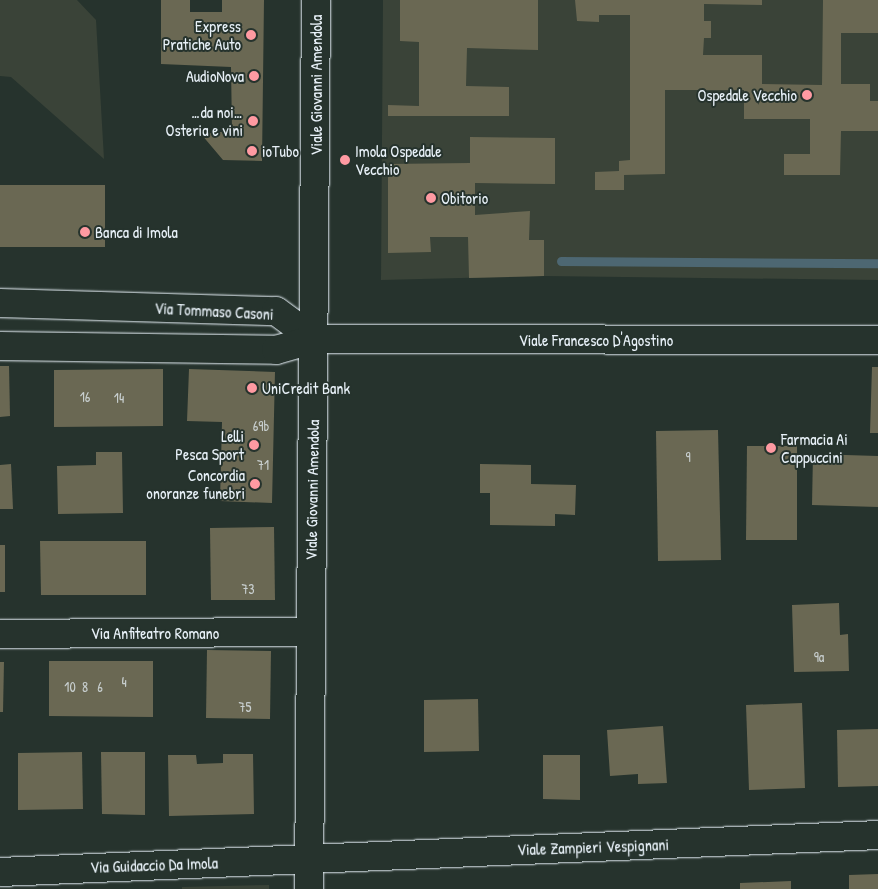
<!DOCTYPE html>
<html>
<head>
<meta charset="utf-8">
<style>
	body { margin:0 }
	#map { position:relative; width:878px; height:889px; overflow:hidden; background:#26332d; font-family:"Patrick Hand",sans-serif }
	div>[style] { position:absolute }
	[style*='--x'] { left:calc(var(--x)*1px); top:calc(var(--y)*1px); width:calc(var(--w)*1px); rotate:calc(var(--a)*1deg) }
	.built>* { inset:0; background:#3a4338 }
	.stream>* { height:9px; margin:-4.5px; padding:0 4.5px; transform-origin:4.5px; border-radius:4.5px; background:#4d6772 }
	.building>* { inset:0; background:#6a6853 }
	.roads { filter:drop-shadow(0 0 1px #e8f1f8) drop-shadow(0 0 1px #e8f1f8) }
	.street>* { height:28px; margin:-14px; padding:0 14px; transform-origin:14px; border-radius:14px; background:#26332d }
	.secondary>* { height:28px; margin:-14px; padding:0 14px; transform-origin:14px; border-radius:14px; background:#26332d }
	.dots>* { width:14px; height:14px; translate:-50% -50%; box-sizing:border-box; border:2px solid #26332d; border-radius:50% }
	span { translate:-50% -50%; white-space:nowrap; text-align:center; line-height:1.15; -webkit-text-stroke:4px #26332d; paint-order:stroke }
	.number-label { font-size:14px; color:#c8cfcf }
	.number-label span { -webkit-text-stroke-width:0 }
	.poi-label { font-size:16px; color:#e8f1f8 }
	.right { translate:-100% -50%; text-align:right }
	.left { translate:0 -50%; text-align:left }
	.street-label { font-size:16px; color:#e8f1f8 }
</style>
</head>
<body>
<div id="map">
	<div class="built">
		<div style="clip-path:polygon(0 0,77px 0,96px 20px,104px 159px,11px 77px,0 76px)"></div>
		<div style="clip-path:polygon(383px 0,878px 0,878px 280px,544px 276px,381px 280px)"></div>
		<div style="clip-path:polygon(269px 885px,269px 889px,182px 889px,182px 887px)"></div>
	</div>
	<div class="stream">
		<div style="--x:561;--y:261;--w:317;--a:0.4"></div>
	</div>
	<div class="building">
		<div style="clip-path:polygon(161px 0,190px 0,190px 12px,222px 12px,222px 0,264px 0,262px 161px,223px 160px,201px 134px,232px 131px,231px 67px,161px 64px)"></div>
		<div style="clip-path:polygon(400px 0,538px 0,538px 50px,467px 48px,466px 86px,509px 87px,509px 116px,388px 116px,388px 105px,419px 106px,419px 42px,400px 41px)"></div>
		<div style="clip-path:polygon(575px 0,762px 0,762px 5px,704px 4px,704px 21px,711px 21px,711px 38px,704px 38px,703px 55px,762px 55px,762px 84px,822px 85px,823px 0,878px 0,878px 33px,841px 33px,841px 84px,870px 84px,870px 101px,878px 101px,878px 131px,841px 131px,840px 175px,784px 175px,784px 154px,810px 154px,810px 119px,744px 119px,744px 90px,665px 90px,665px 174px,624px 175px,624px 190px,595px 190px,595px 172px,619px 171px,619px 161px,630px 160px,630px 15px,599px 15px,599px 22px,577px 21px)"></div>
		<div style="clip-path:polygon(470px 137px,555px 138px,555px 184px,475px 183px,475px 215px,530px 211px,529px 240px,544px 240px,544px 276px,469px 278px,468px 237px,430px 237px,431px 252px,388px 253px,388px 164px,470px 163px)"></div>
		<div style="clip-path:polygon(0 185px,105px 185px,105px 247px,0 247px)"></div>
		<div style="clip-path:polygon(0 366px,9px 366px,10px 416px,0 417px)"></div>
		<div style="clip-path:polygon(872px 367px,878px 367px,878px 433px,870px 433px)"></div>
		<div style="clip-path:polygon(163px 369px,163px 426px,54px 427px,54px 370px)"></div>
		<div style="clip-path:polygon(189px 369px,275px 372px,272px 503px,220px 501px,222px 422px,187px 421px)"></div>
		<div style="clip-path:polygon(718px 430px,721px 560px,658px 561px,656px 431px)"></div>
		<div style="clip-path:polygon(747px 446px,797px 446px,797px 540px,746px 540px)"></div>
		<div style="clip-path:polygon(96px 452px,122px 452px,123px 513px,58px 514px,57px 466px,96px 465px)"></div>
		<div style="clip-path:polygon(813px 454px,878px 456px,878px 507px,812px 505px)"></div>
		<div style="clip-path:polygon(11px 464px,13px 509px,0 509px,0 465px)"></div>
		<div style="clip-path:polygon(480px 464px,531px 465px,531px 484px,576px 485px,575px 515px,555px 514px,555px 526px,490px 525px,490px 493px,480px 493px)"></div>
		<div style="clip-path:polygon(274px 527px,275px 600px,211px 600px,210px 528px)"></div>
		<div style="clip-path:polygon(40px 541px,146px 541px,146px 595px,41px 595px)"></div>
		<div style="clip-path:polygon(0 545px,5px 545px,5px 592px,0 592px)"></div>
		<div style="clip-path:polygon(839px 603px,840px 635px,848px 634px,849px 671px,794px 672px,792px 605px)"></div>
		<div style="clip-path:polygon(207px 650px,271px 651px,270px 719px,206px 718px)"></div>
		<div style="clip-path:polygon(49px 661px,153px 661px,153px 717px,49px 716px)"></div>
		<div style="clip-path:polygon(0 662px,4px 662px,3px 712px,0 712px)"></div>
		<div style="clip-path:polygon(478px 699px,479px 751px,424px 752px,424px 700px)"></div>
		<div style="clip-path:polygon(802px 703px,805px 788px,749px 790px,746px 705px)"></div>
		<div style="clip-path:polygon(663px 726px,667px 783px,638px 784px,638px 774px,610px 776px,607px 730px)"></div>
		<div style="clip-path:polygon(878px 729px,878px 786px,838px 787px,837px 730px)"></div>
		<div style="clip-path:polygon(82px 752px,83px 809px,18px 810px,18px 753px)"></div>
		<div style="clip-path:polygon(101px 752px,145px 752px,145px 815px,102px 814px)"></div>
		<div style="clip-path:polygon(223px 754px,253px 754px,254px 814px,169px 816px,168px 755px,196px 755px,197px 764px,223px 763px)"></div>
		<div style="clip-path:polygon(543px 755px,580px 755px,580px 800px,543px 799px)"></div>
		<div style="clip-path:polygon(878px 874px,878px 889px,849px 889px,849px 875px)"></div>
		<div style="clip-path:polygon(791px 881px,791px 889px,740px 889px,740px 883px)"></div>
	</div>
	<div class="roads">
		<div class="street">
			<div style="--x:0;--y:303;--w:276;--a:1.7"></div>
			<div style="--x:276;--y:311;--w:47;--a:36.4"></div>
			<div style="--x:0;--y:346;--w:276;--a:0.8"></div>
			<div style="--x:276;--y:350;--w:40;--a:-16"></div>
			<div style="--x:0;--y:634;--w:310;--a:-0.4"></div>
			<div style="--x:0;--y:872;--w:879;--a:-2.41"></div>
		</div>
		<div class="secondary">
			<div style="--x:314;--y:339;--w:564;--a:0.1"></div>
			<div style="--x:309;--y:889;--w:889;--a:-89.55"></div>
		</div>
	</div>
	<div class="dots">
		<div style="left:251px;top:35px;background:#ff9aa2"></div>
		<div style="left:254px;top:76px;background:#ff9aa2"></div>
		<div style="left:807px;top:95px;background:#ff9aa2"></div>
		<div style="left:253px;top:121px;background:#ff9aa2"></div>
		<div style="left:252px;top:151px;background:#ff9aa2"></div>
		<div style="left:345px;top:160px;background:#ff9aa2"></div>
		<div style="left:431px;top:198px;background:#ff9aa2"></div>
		<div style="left:85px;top:232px;background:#ff9aa2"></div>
		<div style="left:252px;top:388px;background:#ff9aa2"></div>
		<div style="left:254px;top:445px;background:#ff9aa2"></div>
		<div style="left:771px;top:448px;background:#ff9aa2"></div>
		<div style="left:255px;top:484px;background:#ff9aa2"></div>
	</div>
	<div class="number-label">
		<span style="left:85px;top:397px">16</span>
		<span style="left:119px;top:398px">14</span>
		<span style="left:261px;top:426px">69b</span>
		<span style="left:688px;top:457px">9</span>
		<span style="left:263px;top:465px">71</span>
		<span style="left:248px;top:589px">73</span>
		<span style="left:819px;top:657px">9a</span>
		<span style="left:124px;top:682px">4</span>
		<span style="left:70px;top:687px">10</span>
		<span style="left:85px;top:687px">8</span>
		<span style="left:100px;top:687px">6</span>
		<span style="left:245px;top:707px">75</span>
	</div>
	<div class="poi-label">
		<span class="right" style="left:241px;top:35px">Express<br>Pratiche Auto</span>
		<span class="right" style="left:244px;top:76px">AudioNova</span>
		<span class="right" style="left:797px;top:95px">Ospedale Vecchio</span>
		<span class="right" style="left:243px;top:121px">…da noi…<br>Osteria e vini</span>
		<span class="left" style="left:262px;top:151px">ioTubo</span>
		<span class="left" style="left:355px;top:160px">Imola Ospedale<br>Vecchio</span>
		<span class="left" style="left:441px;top:198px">Obitorio</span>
		<span class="left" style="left:95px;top:232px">Banca di Imola</span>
		<span class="left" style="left:262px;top:388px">UniCredit Bank</span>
		<span class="right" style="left:244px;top:445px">Lelli<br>Pesca Sport</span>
		<span class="left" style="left:781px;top:448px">Farmacia Ai<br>Cappuccini</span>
		<span class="right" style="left:245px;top:484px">Concordia<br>onoranze funebri</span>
	</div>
	<div class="street-label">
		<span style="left:316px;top:85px;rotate:-90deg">Viale Giovanni Amendola</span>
		<span style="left:214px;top:311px;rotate:3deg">Via Tommaso Casoni</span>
		<span style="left:596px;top:340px">Viale Francesco D'Agostino</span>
		<span style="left:312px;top:490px;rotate:-89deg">Viale Giovanni Amendola</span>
		<span style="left:155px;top:633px">Via Anfiteatro Romano</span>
		<span style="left:593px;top:847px;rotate:-2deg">Viale Zampieri Vespignani</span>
		<span style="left:154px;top:865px;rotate:-2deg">Via Guidaccio Da Imola</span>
	</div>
</div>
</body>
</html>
